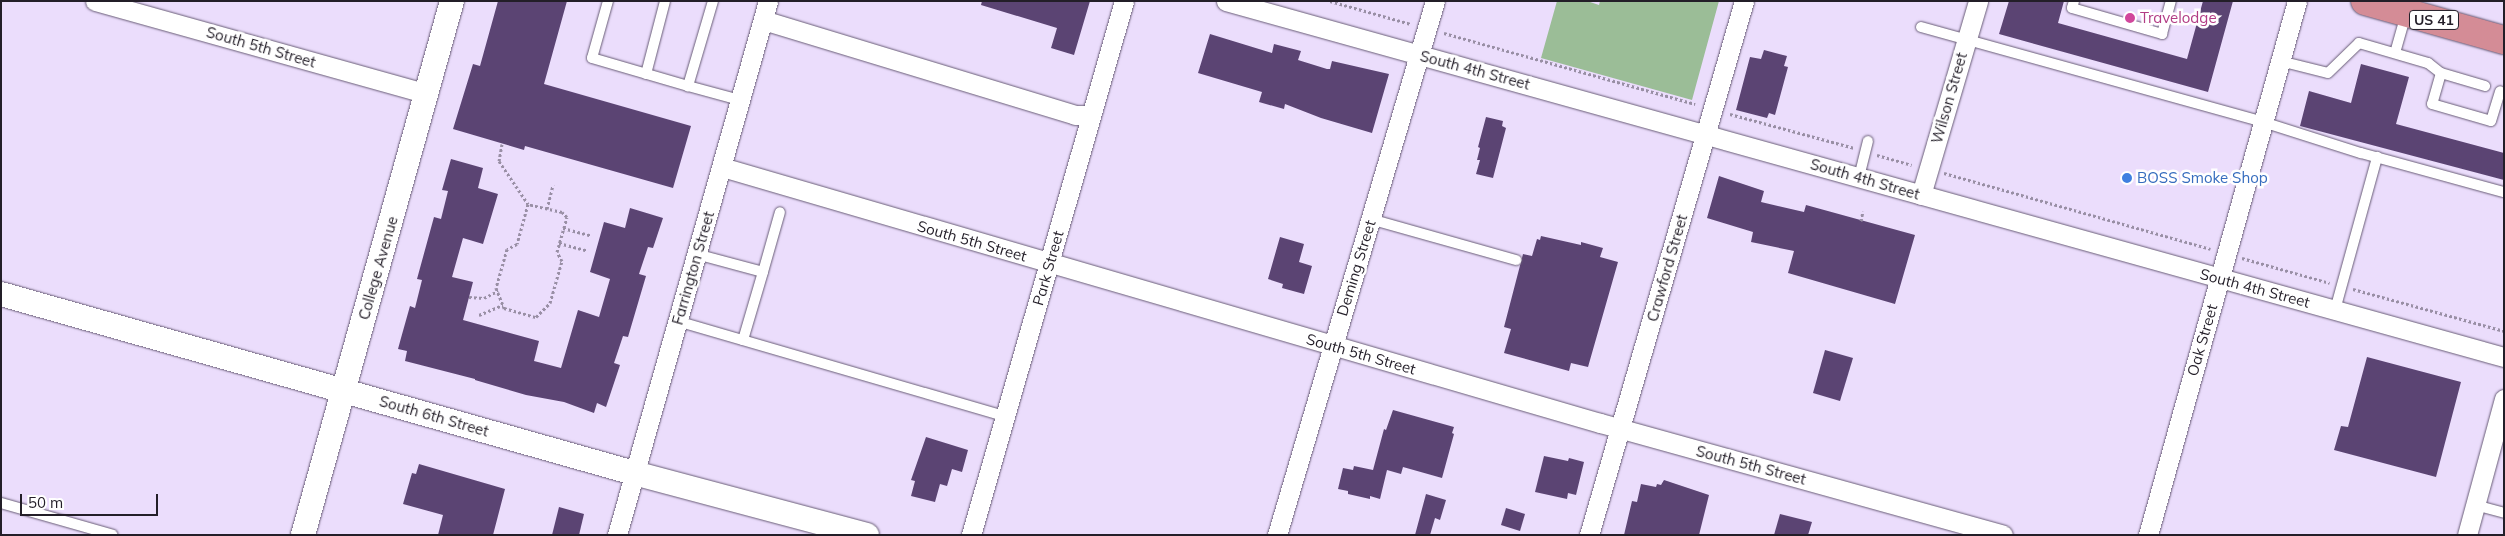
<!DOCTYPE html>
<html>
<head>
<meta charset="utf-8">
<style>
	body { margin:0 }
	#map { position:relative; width:2505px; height:536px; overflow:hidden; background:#ebddfc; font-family:Mulish,sans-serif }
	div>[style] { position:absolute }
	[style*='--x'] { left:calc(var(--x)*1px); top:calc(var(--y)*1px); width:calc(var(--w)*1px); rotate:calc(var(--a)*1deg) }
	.green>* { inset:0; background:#9bbd97 }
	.building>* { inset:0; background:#5b4473 }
	.path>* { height:3px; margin-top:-1.5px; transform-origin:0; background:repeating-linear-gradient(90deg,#998fa5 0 2.5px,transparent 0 5px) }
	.roads { filter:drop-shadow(0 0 1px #685c76) drop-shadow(0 0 1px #685c76) }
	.service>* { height:10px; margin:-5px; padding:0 5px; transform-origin:5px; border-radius:5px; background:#fff }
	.minor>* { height:19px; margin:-9.5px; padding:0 9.5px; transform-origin:9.5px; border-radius:9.5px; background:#fff }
	.tertiary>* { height:24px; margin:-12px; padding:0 12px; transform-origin:12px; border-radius:12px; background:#fff }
	.trunk>* { height:28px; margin:-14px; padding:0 14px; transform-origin:14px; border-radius:14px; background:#d48c96 }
	.dots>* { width:14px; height:14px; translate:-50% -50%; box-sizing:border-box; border:2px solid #fff; border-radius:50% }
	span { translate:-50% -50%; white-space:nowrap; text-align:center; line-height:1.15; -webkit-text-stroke:5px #fff; paint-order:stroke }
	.shield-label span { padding:1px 4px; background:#fff; border:1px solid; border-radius:4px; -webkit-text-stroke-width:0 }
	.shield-label { font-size:14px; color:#231e28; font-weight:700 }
	.hotel-label { font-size:15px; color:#b23c85 }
	.left { translate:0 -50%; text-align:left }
	.street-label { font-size:15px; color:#231e28 }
	.shop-label { font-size:15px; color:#366cbe }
	.frame { position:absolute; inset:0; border:2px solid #231e28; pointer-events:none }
	.scale { position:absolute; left:20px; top:494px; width:138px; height:22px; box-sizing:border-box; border:2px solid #231e28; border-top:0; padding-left:6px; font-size:15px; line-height:18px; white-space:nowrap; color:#231e28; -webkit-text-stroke:4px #fff; paint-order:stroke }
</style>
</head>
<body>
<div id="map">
	<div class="green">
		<div style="clip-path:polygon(1557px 1px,1587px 1px,1599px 5px,1600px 1px,1719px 1px,1692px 100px,1541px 58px)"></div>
	</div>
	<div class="building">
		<div style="clip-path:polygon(498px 1px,567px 1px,544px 84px,691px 126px,673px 188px,525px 146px,524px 150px,453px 129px,473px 64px,480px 66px)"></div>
		<div style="clip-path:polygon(982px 1px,1090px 1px,1074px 55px,1051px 48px,1057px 28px,981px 5px)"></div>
		<div style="clip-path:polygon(2009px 1px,2064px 1px,2058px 23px,2187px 59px,2203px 1px,2233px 1px,2208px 92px,1999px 34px)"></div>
		<div style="clip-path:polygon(1210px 34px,1272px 53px,1274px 44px,1301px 51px,1298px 60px,1327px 69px,1330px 69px,1332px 61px,1389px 74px,1372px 133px,1321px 118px,1285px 104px,1284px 109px,1259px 102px,1262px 92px,1198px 73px)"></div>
		<div style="clip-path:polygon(1764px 50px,1787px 56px,1784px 66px,1788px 67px,1775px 115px,1769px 113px,1767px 118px,1736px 110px,1750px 57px,1761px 59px)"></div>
		<div style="clip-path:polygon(2361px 64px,2409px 77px,2396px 124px,2504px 153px,2504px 180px,2300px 126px,2309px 91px,2351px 103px)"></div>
		<div style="clip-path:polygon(1486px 117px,1503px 121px,1502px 126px,1506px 128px,1493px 178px,1476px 174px,1480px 160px,1477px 160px,1480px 148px,1478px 147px)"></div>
		<div style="clip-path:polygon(451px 159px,483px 168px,478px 188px,498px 194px,483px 244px,463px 238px,452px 277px,473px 282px,463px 320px,539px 341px,534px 361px,561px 368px,578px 310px,599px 317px,610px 279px,590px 272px,604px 222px,625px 228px,630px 208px,663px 218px,653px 248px,648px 247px,639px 274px,646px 276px,628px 337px,623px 336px,614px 363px,620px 365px,606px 407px,597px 403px,594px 413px,564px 402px,526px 395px,475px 380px,475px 379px,405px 361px,407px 351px,398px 349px,401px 338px,410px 306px,415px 308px,422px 280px,417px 279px,434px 217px,441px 219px,448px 191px,442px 190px)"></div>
		<div style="clip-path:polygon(1719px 176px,1764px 191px,1761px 202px,1804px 212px,1806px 205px,1915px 235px,1895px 304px,1788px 273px,1794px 251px,1751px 242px,1753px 232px,1707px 218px)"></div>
		<div style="clip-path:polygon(1541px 236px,1581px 245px,1581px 242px,1603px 248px,1600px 257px,1618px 262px,1588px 367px,1571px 363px,1569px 371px,1504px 353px,1511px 329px,1504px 327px,1523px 254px,1532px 256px,1537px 239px,1540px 240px)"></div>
		<div style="clip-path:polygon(1280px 237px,1304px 244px,1299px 262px,1312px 266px,1304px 294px,1282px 288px,1283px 284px,1268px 279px)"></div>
		<div style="clip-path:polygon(1825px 350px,1853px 358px,1840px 401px,1813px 393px)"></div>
		<div style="clip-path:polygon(2367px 357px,2461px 382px,2436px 477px,2334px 450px,2341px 426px,2348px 427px)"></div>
		<div style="clip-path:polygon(1393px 410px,1454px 427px,1452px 433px,1454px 434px,1442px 478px,1403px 467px,1401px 474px,1387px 470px,1380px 499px,1370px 496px,1370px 499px,1348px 494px,1348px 491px,1338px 489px,1343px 468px,1353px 470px,1354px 466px,1373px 470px,1384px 429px,1386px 430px)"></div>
		<div style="clip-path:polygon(926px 437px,968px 450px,962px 472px,952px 469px,947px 486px,940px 484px,935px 502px,911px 496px,915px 481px,911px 480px)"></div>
		<div style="clip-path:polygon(1544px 456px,1568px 461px,1569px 458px,1584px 462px,1576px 495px,1568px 493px,1567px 499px,1535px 492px)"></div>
		<div style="clip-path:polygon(419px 464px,505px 489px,493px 535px,438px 535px,443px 515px,403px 504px,412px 473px,416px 474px)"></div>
		<div style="clip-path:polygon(1664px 480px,1709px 495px,1699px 535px,1624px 535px,1632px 501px,1637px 502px,1641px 484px,1656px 487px,1657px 484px,1661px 485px)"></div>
		<div style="clip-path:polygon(1426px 494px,1446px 500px,1440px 520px,1435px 518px,1430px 535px,1415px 535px)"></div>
		<div style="clip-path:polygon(559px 507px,584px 514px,579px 535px,552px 535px)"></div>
		<div style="clip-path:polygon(1506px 508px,1525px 514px,1520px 531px,1501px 525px)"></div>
		<div style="clip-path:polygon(1780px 514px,1812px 522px,1808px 535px,1774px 535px)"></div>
	</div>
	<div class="path">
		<div style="--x:1330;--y:1;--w:84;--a:15.9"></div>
		<div style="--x:1444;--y:33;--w:261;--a:15.8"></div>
		<div style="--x:1730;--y:114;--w:129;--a:15.3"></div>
		<div style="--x:502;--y:144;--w:17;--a:100"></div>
		<div style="--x:499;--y:161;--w:52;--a:56"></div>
		<div style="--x:528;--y:204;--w:41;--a:105.4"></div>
		<div style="--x:517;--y:244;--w:11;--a:153"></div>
		<div style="--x:507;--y:249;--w:41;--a:105.8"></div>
		<div style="--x:496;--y:288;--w:22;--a:68"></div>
		<div style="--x:504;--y:308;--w:33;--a:16"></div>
		<div style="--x:536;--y:317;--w:20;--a:-45"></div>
		<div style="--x:550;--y:303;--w:44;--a:-74.1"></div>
		<div style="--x:562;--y:261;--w:10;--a:-119"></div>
		<div style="--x:557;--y:252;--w:36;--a:-74"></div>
		<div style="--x:567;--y:217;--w:7;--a:-135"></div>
		<div style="--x:562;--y:212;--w:35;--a:-167"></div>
		<div style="--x:1877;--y:155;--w:36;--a:16"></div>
		<div style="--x:1944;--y:173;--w:277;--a:15.9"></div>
		<div style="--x:547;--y:209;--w:25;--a:-76"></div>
		<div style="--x:1861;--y:221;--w:10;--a:-79"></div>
		<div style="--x:563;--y:228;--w:28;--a:15"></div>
		<div style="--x:559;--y:243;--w:28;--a:15"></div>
		<div style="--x:2242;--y:258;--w:91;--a:15.9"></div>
		<div style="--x:2353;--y:289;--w:157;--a:15.5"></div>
		<div style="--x:469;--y:297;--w:15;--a:4"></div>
		<div style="--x:484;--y:298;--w:16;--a:-27"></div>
		<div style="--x:479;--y:315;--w:26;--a:-23"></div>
	</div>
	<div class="roads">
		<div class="service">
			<div style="--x:608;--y:1;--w:59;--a:105.7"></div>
			<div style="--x:592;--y:58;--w:100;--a:16.3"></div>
			<div style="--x:713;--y:1;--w:89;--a:106.4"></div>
			<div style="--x:688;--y:86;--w:54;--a:15.1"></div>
			<div style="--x:2074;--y:1;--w:7;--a:106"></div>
			<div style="--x:2072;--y:8;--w:94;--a:16.1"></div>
			<div style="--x:2162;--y:34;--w:34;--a:-75"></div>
			<div style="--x:1921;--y:27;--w:355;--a:15.5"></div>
			<div style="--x:2263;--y:122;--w:103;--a:17.6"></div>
			<div style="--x:2361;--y:153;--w:148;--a:15.3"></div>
			<div style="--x:2395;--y:53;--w:41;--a:-74.2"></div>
			<div style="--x:2280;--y:61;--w:49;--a:14"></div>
			<div style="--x:2328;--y:73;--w:43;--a:-44.1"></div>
			<div style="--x:2359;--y:43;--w:72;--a:16.2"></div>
			<div style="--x:2428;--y:63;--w:16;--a:38"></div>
			<div style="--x:2441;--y:73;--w:32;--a:106"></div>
			<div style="--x:2432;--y:104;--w:61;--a:16.1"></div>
			<div style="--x:2491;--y:121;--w:31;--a:-73"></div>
			<div style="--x:2441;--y:73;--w:46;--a:16.5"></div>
			<div style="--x:646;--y:74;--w:75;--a:-75.4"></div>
			<div style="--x:1859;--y:177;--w:37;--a:-76"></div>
			<div style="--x:1370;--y:219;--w:152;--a:15.7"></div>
			<div style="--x:696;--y:254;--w:69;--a:15"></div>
			<div style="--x:763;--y:272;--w:71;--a:106.4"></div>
			<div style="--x:763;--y:272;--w:62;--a:-74.2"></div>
			<div style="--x:2335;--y:310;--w:159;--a:-74.6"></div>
			<div style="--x:677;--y:321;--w:341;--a:16.2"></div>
			<div style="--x:1;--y:503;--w:116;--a:15.9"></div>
			<div style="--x:2475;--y:505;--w:30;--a:15"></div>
		</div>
		<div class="minor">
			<div style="--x:95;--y:1;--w:345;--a:15.6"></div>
			<div style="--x:1226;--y:1;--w:1327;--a:15.57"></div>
			<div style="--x:763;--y:20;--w:326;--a:16.9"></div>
			<div style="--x:1075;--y:115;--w:16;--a:0"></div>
			<div style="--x:722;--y:167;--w:915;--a:16.26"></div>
			<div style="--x:1600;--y:423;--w:418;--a:15.5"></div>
			<div style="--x:1921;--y:195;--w:202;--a:-73.6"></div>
			<div style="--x:617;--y:535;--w:555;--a:-74.21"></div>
			<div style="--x:971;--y:535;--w:555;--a:-74.01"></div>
			<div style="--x:1277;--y:535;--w:557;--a:-73.52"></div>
			<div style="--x:1589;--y:535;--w:556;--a:-73.81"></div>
			<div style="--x:2148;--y:535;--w:554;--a:-74.41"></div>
			<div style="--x:2467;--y:535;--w:141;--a:-74.8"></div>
		</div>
		<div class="tertiary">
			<div style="--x:1;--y:294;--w:658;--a:15.79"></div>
			<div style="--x:634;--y:473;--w:241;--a:14.9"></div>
			<div style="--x:303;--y:535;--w:554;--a:-74.41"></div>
		</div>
		<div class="trunk">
			<div style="--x:2365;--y:1;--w:144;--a:15.7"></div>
		</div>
	</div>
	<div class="dots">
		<div style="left:2130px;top:18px;background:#d1479c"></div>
		<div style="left:2127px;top:178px;background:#3f7fe0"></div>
	</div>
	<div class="shield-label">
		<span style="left:2434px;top:20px">US 41</span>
	</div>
	<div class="hotel-label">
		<span class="left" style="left:2140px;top:18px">Travelodge</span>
	</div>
	<div class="street-label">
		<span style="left:261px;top:47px;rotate:16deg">South 5th Street</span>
		<span style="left:1475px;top:70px;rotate:15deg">South 4th Street</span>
		<span style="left:1949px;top:98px;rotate:-74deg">Wilson Street</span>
		<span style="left:1865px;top:179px;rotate:16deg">South 4th Street</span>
		<span style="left:972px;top:241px;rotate:16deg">South 5th Street</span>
		<span style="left:378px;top:268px;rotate:-74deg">College Avenue</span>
		<span style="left:693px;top:268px;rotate:-74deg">Farrington Street</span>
		<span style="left:1048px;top:268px;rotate:-74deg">Park Street</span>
		<span style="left:1356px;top:268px;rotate:-73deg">Deming Street</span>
		<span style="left:1667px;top:268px;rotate:-74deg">Crawford Street</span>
		<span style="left:2255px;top:288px;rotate:15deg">South 4th Street</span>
		<span style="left:2202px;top:340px;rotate:-74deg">Oak Street</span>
		<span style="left:1361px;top:354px;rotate:16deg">South 5th Street</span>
		<span style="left:434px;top:416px;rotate:16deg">South 6th Street</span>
		<span style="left:1751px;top:465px;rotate:15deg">South 5th Street</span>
	</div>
	<div class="shop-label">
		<span class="left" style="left:2137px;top:178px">BOSS Smoke Shop</span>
	</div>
	<div class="frame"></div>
	<div class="scale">50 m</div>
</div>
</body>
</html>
